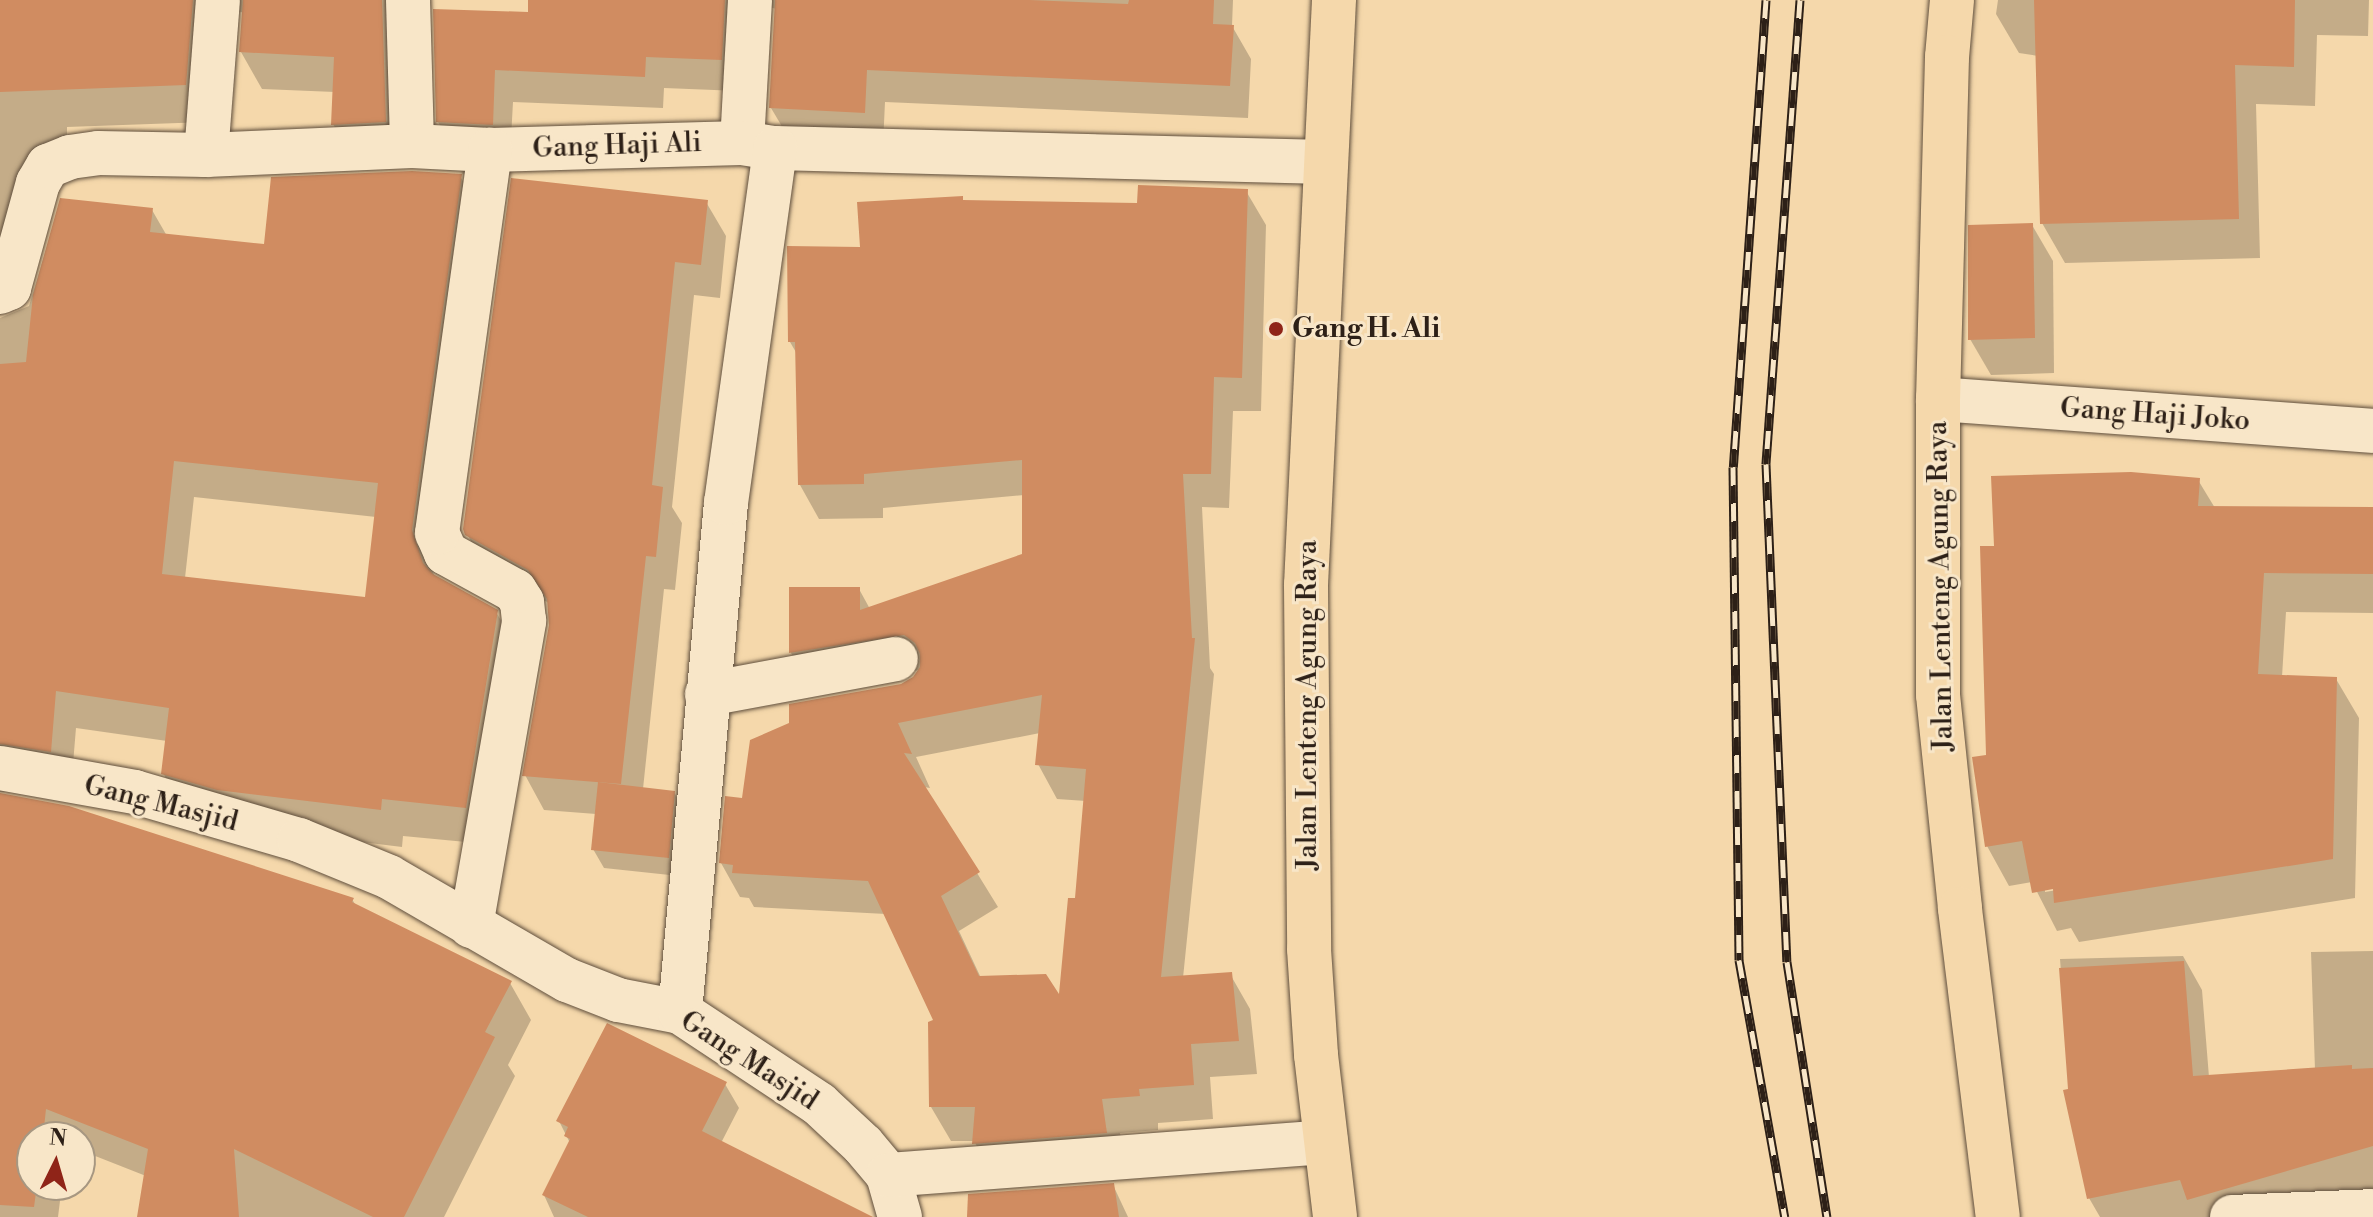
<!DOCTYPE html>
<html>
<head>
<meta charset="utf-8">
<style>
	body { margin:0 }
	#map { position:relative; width:2373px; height:1217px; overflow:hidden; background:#f5d8ab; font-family:"Libre Bodoni",serif }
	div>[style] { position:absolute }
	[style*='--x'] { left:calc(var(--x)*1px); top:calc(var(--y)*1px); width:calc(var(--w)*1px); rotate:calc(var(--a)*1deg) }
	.shadow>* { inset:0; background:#0003 }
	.building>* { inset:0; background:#d08c61 }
	.roads { filter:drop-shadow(0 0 2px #5f4e3c) drop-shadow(0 0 2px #5f4e3c) }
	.minor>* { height:44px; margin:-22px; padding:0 22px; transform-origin:22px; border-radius:22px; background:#f8e6c8 }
	.major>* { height:44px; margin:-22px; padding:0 22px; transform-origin:22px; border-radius:22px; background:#f5d8ab }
	.rail>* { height:9px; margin-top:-4.5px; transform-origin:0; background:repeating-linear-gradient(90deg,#f8e6c8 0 18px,#2d2017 0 36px); box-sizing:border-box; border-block:2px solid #2d2017 }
	.dots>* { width:22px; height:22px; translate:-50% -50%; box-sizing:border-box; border:4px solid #f8e6c8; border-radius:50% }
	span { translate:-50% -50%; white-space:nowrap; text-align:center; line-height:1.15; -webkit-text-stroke:6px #f8e6c8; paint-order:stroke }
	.street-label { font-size:28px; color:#2d2017 }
	.poi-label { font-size:28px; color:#2d2017; font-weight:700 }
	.left { translate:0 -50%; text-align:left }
	.north { position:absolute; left:16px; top:1121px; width:80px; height:80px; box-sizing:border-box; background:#f8e6c8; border:2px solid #a79781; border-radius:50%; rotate:5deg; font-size:22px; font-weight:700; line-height:32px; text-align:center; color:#2d2017 }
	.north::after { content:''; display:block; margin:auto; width:28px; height:36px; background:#8f2418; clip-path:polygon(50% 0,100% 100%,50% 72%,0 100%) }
</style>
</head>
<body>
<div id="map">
	<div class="shadow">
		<div style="clip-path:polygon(0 0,404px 0,407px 159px,354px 161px,333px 124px,335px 92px,262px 89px,241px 52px,242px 12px,229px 14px,207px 122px,67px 127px,67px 177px,48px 190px,8px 308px,0 315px)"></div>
		<div style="clip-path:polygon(530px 0,1233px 0,1232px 26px,1251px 59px,1248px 118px,885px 102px,883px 145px,790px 140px,771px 108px,776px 9px,770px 7px,739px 91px,664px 88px,663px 108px,513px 102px,510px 157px,457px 154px,438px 122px,529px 14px)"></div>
		<div style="clip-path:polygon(1998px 0,2369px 0,2368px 36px,2317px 35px,2315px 106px,2256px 104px,2260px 258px,2065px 263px,2042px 223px,2038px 56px,2019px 53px,1996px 14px)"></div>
		<div style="clip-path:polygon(evenodd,460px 176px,482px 213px,432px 569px,435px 578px,496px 612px,518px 649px,487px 844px,403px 836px,402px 847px,240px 827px,185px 810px,163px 773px,167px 741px,76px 728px,71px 788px,0 792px,0 318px,29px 306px,61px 200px,152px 210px,167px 236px,266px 246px,460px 176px,194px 497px,376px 517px,367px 599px,185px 578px,194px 497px)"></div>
		<div style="clip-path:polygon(evenodd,1246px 191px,1266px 225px,1261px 411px,1233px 411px,1229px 508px,1202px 507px,1210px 668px,1214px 674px,1183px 978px,1230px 974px,1250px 1009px,1257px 1074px,1210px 1077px,1213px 1119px,1158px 1123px,1158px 1130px,1120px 1133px,1125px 1167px,994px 1177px,974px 1141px,951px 1141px,931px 1107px,936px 1021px,886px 914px,754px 907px,749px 898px,740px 897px,721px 863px,744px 800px,914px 679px,920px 670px,810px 687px,791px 653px,791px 589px,859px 589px,870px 609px,1024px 556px,1024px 495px,883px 508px,883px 518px,819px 519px,800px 485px,797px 354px,790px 342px,862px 249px,964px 202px,1139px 205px,1246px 191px,1040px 733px,1038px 764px,1057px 799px,1086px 801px,1077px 901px,1061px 1000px,981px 978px,959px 931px,998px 907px,924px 787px,930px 788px,916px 757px,1040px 733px)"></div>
		<div style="clip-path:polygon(706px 202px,726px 236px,720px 298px,694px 295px,672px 507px,682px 523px,675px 590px,664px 589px,643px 789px,674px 792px,684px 811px,679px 876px,604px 868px,593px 849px,596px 814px,544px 810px,525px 775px,551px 625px,549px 603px,487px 569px,467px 534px)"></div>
		<div style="clip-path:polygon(2032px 225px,2053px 261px,2054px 373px,1991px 375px,1970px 339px)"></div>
		<div style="clip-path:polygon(evenodd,2198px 480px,2215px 508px,2373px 509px,2373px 613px,2286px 612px,2282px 677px,2336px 679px,2359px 718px,2355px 898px,2079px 942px,2071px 928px,2057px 931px,2032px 882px,2009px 886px,1987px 846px,1996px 548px,2198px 480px,2045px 888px,2063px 889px,2045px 892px,2045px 888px)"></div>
		<div style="clip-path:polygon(0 795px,352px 899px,356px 906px,510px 983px,531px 1020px,508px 1065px,515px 1076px,444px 1217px,139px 1217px,146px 1176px,80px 1150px,80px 1137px,32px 1137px,32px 1185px,62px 1185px,58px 1217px,0 1217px)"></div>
		<div style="clip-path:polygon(2373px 951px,2373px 1217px,2100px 1217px,2089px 1198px,2070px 1090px,2060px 959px,2183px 956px,2202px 990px,2209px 1077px,2315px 1070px,2311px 952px)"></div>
		<div style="clip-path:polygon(725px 1084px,739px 1108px,721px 1143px,869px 1217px,554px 1217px,544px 1195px,570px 1143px,559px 1121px)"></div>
		<div style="clip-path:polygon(1113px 1185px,1128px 1217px,969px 1217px)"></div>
	</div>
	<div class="building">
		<div style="clip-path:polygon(0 0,193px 0,186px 85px,0 92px)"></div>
		<div style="clip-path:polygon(243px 0,382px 0,386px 122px,331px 125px,334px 57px,239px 52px)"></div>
		<div style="clip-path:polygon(528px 0,725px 0,722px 60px,646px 57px,645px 77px,495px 70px,493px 125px,436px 122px,433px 9px,528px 12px)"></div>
		<div style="clip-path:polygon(775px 0,1029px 0,1128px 4px,1129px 0,1214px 0,1213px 24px,1234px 25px,1230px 86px,867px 70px,865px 113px,769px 108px)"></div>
		<div style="clip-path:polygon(2034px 0,2295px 0,2294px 67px,2235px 65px,2239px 219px,2040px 224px)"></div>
		<div style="clip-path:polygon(evenodd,412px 171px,462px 174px,412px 530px,423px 563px,433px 574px,498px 610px,466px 808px,382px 799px,381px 810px,217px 790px,161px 774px,169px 708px,56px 691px,51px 752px,0 744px,0 364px,26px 362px,33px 295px,60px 198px,153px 208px,150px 232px,264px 244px,271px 177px,412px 171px,174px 461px,378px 483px,365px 597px,162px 574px,174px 461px)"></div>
		<div style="clip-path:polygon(511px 178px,708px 200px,701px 265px,675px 262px,652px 485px,663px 487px,656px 557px,646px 556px,621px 784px,522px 776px,549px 625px,547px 599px,528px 570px,465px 535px,463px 529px)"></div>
		<div style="clip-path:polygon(evenodd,1138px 185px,1248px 189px,1242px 378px,1214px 377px,1211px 474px,1183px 474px,1192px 638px,1195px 638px,1161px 977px,1232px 972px,1239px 1041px,1191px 1044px,1194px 1085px,1139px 1089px,1140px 1096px,1102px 1099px,1107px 1133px,972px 1144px,975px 1107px,929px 1107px,928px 1022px,933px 1020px,868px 881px,732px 873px,733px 865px,719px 863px,725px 796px,742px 798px,750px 740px,789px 723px,789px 704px,901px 684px,913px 677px,920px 667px,920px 654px,915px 643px,904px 635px,789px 653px,789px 587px,860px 587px,860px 610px,1022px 554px,1022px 460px,864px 474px,864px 484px,798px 485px,795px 342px,788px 342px,787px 246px,860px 247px,857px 202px,963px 196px,963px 200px,1137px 203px,1138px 185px,1042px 695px,1035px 765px,1086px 769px,1075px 898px,1068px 898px,1059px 994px,1046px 974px,979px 976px,941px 896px,980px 872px,904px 753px,912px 754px,898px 723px,1042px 695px)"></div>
		<div style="clip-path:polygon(2033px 223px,2035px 338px,1968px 340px,1968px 225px)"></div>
		<div style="clip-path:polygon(2131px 472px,2200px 478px,2198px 506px,2373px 507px,2373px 574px,2264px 573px,2258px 674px,2337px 677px,2333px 859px,2054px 903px,2053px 889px,2032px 893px,2022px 841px,1985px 847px,1972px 757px,1986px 755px,1980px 546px,1994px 546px,1991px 476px)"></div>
		<div style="clip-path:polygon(598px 782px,675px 791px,669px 858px,591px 850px)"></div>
		<div style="clip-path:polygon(0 793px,69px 806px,354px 898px,352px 902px,512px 981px,485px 1032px,495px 1037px,404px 1217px,373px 1217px,234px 1149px,239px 1217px,137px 1217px,148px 1149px,46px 1109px,43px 1137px,32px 1137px,32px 1185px,37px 1185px,34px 1207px,0 1205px)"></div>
		<div style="clip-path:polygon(2184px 961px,2193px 1076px,2352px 1065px,2352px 1069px,2373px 1068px,2373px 1146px,2187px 1200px,2180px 1180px,2087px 1199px,2063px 1090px,2068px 1089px,2059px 968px)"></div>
		<div style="clip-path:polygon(607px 1023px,727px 1082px,702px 1131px,873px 1217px,588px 1217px,542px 1195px,570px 1139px,564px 1136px,568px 1127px,556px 1121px)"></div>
		<div style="clip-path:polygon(1114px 1183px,1119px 1217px,967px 1217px,968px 1194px)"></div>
	</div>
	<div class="roads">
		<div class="minor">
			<div style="--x:408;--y:0;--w:146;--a:88.4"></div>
			<div style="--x:742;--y:143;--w:143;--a:-86.8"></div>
			<div style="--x:206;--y:155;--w:155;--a:-85.6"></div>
			<div style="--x:0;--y:292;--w:10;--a:-24"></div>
			<div style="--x:9;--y:288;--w:109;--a:-74.6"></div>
			<div style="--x:38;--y:183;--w:20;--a:-60"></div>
			<div style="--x:48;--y:166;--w:24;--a:-22"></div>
			<div style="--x:70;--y:157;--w:28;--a:-8"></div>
			<div style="--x:98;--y:153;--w:108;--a:1.1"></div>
			<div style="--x:206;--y:155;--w:206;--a:-2.5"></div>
			<div style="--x:412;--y:146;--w:78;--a:2.9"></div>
			<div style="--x:490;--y:150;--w:252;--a:-1.6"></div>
			<div style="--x:742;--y:143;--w:33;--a:9"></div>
			<div style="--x:775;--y:148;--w:551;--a:1.46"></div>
			<div style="--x:1938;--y:399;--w:436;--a:4.2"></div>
			<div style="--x:707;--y:694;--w:192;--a:-10.5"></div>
			<div style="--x:0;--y:768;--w:137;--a:10.1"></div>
			<div style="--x:135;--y:792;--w:171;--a:16.3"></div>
			<div style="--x:299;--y:840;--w:97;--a:22.3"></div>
			<div style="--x:389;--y:877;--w:206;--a:30.1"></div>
			<div style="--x:567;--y:980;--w:55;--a:21.4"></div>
			<div style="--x:618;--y:1000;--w:63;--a:11"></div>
			<div style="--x:680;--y:1012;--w:167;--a:33.5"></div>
			<div style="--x:819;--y:1104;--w:60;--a:43"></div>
			<div style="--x:863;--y:1145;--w:39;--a:50"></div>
			<div style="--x:888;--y:1175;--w:44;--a:74.1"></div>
			<div style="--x:471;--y:926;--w:310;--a:-80.1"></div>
			<div style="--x:524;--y:621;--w:19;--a:-96"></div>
			<div style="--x:522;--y:602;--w:13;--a:-122"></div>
			<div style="--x:515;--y:591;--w:79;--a:-151.2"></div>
			<div style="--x:446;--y:553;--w:22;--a:-114"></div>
			<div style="--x:437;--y:533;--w:387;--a:-82.1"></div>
			<div style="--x:680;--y:1012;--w:511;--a:-84.84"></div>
			<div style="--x:726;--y:503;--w:358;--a:-82.1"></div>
			<div style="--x:888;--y:1175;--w:439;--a:-4.3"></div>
			<div style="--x:2232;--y:1217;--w:141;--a:-2.4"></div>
		</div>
		<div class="major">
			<div style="--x:1334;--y:0;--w:586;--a:92.74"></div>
			<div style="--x:1306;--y:585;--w:364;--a:89.5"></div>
			<div style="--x:1309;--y:949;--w:106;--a:86.2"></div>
			<div style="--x:1316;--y:1055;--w:163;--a:83.3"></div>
			<div style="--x:1952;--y:0;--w:57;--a:95"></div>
			<div style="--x:1947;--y:57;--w:342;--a:91.5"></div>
			<div style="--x:1938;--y:399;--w:296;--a:90"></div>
			<div style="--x:1938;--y:695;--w:215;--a:84.1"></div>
			<div style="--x:1960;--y:909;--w:310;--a:83"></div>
		</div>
	</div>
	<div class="rail">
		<div style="--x:1766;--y:0;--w:468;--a:94"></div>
		<div style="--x:1733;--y:467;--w:493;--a:89.3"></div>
		<div style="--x:1739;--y:960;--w:261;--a:79.9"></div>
		<div style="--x:1800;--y:0;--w:465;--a:94.2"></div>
		<div style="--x:1766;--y:464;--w:498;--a:87.6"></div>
		<div style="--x:1787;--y:962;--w:258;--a:81.1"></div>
	</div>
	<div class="dots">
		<div style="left:1276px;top:329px;background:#8f2418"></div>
	</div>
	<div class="street-label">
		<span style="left:617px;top:146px;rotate:-2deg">Gang Haji Ali</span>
		<span style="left:2155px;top:415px;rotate:4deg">Gang Haji Joko</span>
		<span style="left:1941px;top:586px;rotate:-91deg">Jalan Lenteng Agung Raya</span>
		<span style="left:1308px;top:705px;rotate:-90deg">Jalan Lenteng Agung Raya</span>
		<span style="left:161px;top:804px;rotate:14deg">Gang Masjid</span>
		<span style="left:749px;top:1061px;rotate:33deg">Gang Masjid</span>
	</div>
	<div class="poi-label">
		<span class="left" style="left:1292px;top:329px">Gang H. Ali</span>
	</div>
	<div class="north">N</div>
</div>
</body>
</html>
